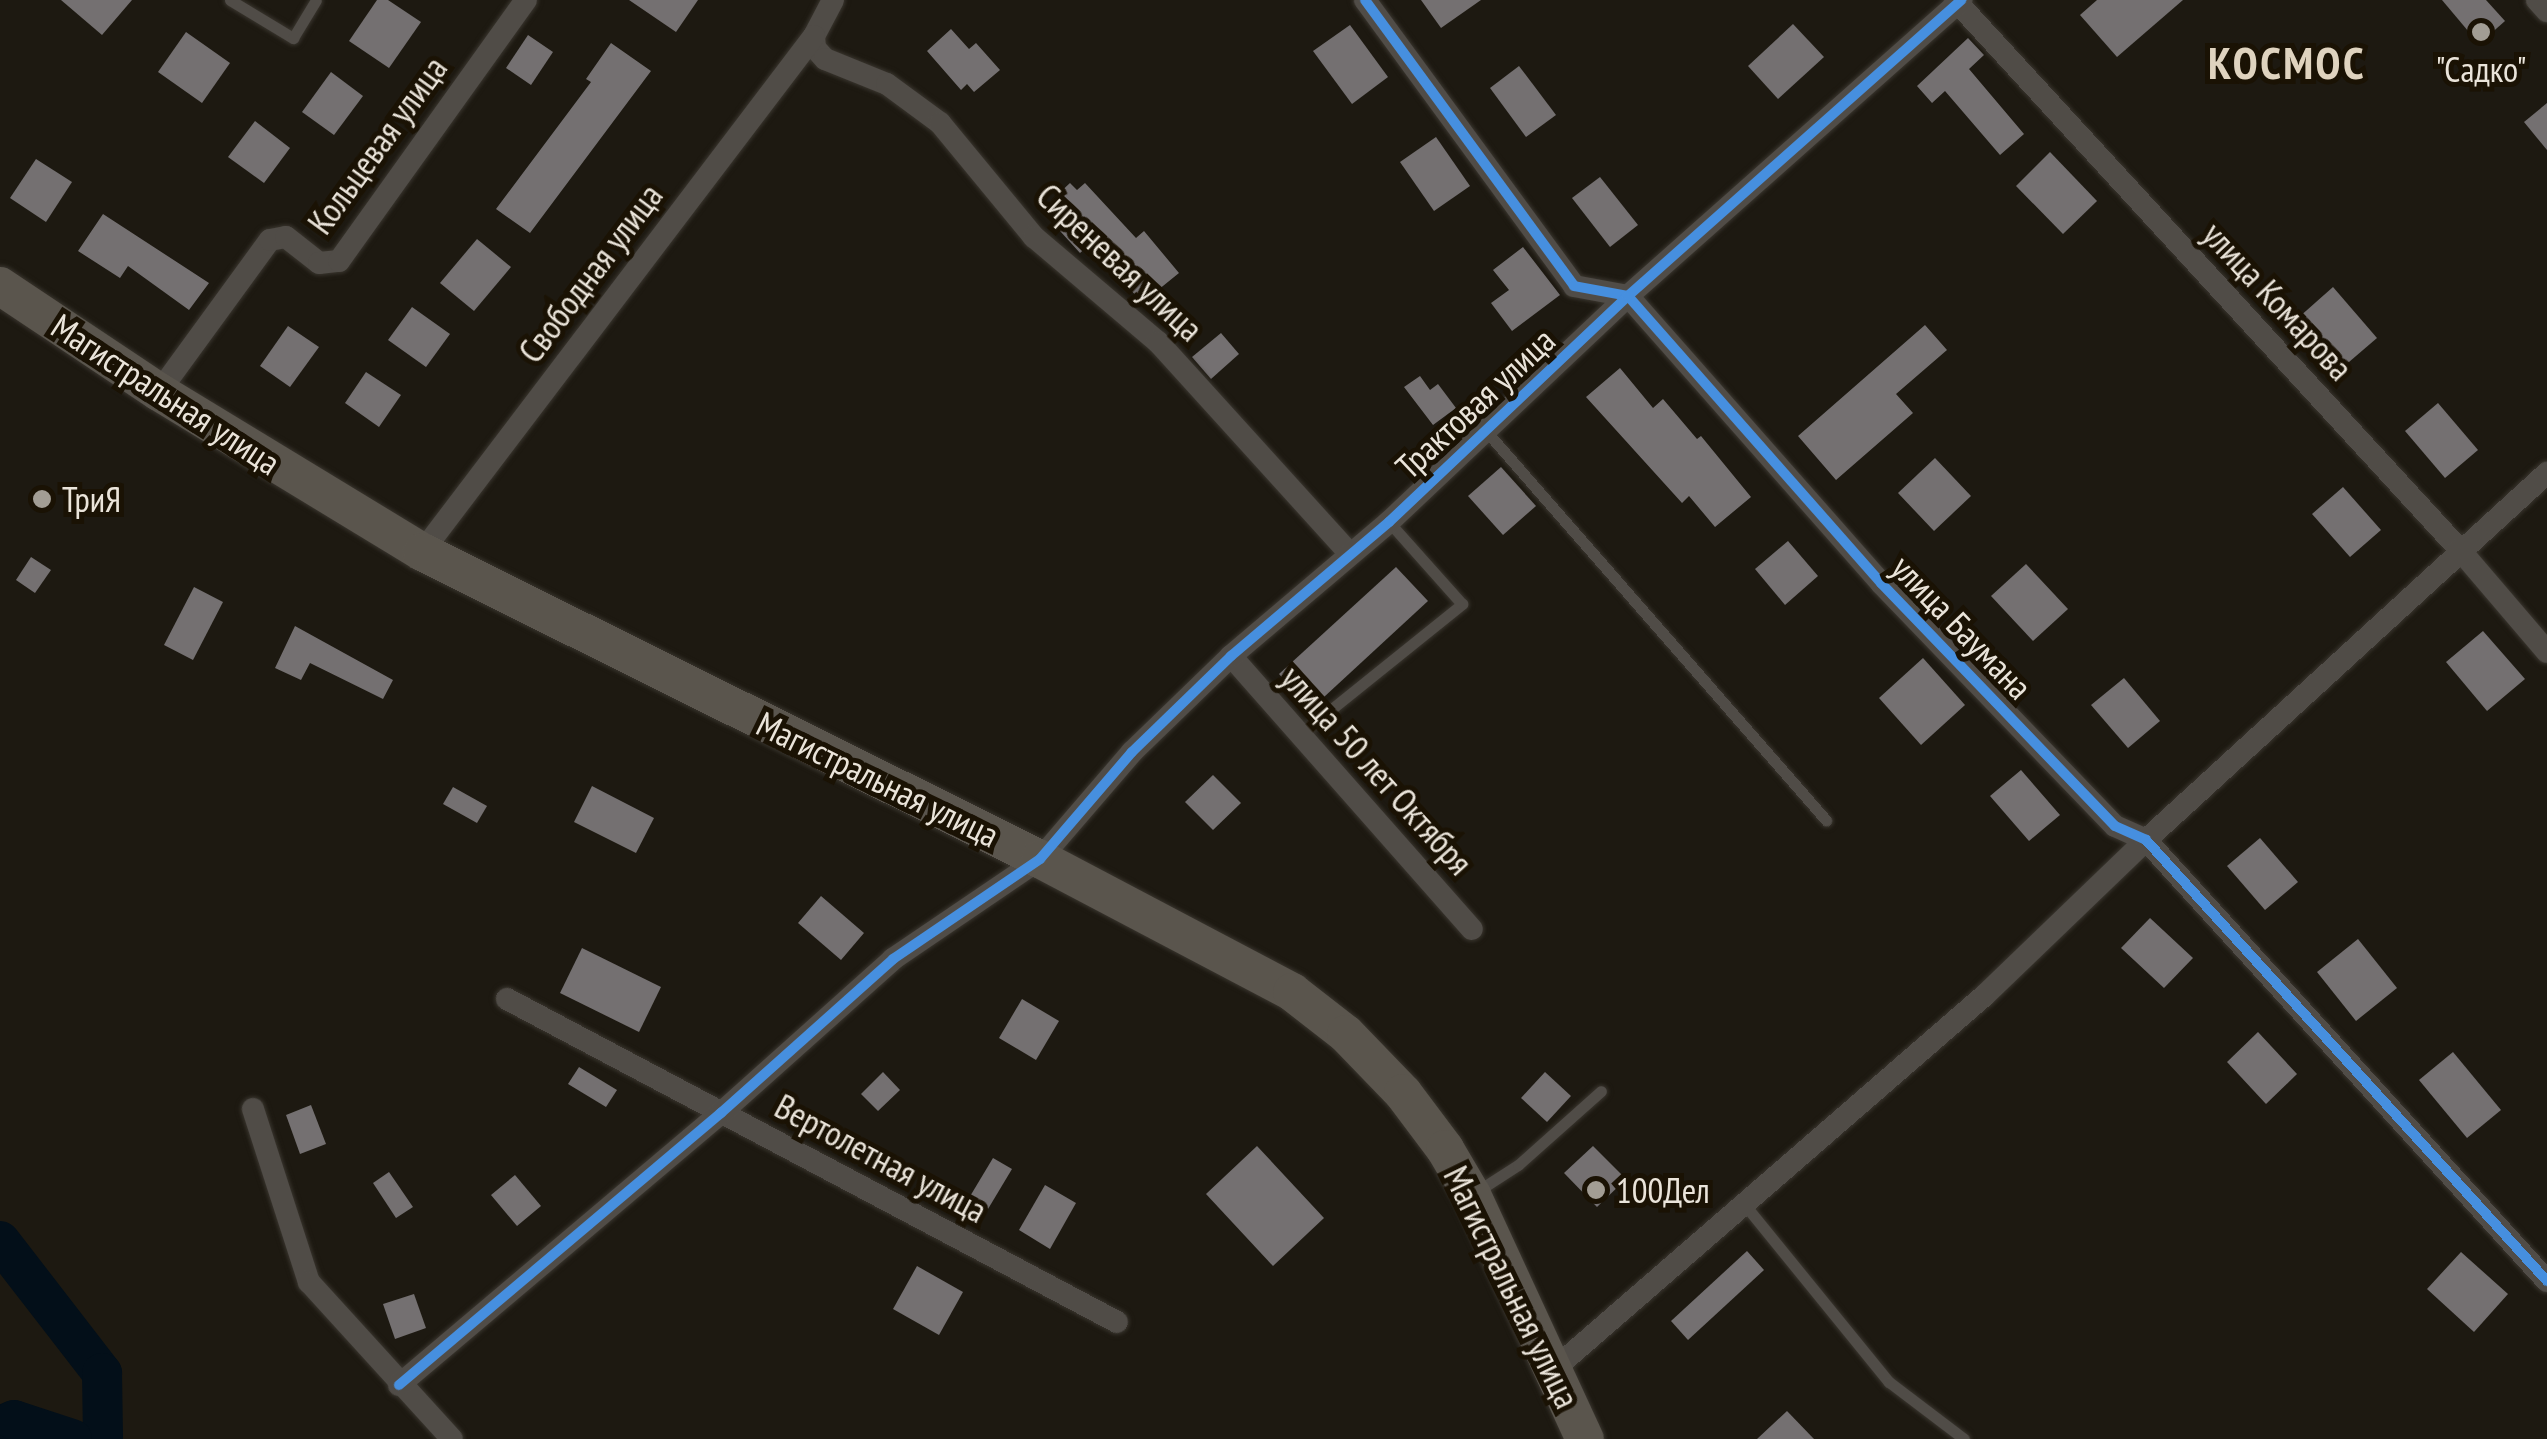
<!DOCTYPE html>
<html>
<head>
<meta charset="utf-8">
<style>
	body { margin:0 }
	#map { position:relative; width:2547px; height:1439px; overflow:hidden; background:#1d1911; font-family:"PT Sans Narrow",sans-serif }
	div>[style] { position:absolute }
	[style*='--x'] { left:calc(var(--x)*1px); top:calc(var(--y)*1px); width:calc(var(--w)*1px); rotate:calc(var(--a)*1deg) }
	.river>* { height:40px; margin:-20px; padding:0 20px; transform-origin:20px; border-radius:20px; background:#030f19 }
	.building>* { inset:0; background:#747071 }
	.roads { filter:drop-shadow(0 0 2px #39352e) drop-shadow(0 0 2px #39352e) }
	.service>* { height:11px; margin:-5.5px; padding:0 5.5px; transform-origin:5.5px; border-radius:5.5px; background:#504c47 }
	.minor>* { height:22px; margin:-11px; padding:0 11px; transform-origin:11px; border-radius:11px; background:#504c47 }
	.primary>* { height:38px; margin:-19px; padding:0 19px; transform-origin:19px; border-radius:19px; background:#5a554d }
	.cycleway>* { height:10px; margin:-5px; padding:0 5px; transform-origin:5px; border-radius:5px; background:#468fdf }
	.dots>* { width:28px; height:28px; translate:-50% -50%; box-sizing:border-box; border:5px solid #1a1204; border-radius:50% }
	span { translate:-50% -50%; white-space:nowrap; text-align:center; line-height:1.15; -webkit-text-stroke:10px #1a1204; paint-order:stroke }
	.poi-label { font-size:35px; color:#eae4da }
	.left { translate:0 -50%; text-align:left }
	.street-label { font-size:35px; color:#eae4da }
	.district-label { font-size:45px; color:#dfd3bf; font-weight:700; letter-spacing:2.5px }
</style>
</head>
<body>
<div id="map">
	<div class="river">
		<div style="--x:0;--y:1241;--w:167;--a:52.3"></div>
		<div style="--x:102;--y:1373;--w:66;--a:89.1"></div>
		<div style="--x:0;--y:1426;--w:15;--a:-23"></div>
		<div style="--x:14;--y:1420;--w:61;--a:18.1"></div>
	</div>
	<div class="building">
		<div style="clip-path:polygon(61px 0,132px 0,102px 35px)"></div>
		<div style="clip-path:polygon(377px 0,388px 0,421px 22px,389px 68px,349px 41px)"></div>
		<div style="clip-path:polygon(629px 0,698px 0,676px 32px)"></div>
		<div style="clip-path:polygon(1421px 0,1481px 0,1441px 28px)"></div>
		<div style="clip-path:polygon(2097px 0,2183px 0,2117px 57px,2080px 15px)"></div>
		<div style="clip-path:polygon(2442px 0,2486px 0,2505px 21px,2479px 44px)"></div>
		<div style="clip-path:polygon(1793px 24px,1824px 57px,1778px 99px,1748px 66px)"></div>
		<div style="clip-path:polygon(1350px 25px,1388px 77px,1352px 104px,1313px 51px)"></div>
		<div style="clip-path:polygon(951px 29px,969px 49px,976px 43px,1000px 70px,974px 92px,967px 84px,961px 90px,927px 51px)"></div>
		<div style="clip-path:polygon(186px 32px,230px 63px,202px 103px,158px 72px)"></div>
		<div style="clip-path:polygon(528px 35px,553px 52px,531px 85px,506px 68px)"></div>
		<div style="clip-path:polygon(1968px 38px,1984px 55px,1969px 69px,2024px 134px,2000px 155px,1945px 91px,1932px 103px,1917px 86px)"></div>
		<div style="clip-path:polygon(611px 43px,651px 71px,530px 233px,496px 209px,591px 82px,586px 79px)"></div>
		<div style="clip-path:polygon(1519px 66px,1556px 115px,1526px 137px,1490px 88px)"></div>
		<div style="clip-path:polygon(331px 72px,363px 96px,334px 135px,302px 112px)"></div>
		<div style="clip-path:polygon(2547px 103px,2547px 150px,2524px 122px)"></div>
		<div style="clip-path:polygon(255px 121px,290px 148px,264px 183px,228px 157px)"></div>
		<div style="clip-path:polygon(1436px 137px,1470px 186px,1434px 211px,1400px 162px)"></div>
		<div style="clip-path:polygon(2050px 152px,2097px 201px,2063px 234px,2016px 186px)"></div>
		<div style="clip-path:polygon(36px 159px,72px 182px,46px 222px,10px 198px)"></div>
		<div style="clip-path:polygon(1600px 177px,1638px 225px,1610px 247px,1572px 198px)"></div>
		<div style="clip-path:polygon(1070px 183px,1077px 190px,1085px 183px,1136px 238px,1144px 231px,1179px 273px,1142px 303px,1091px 243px,1080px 253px,1041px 210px)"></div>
		<div style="clip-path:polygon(103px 214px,209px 283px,189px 310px,128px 266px,120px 278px,78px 251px)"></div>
		<div style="clip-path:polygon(477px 239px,511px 267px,474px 311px,440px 283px)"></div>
		<div style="clip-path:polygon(1523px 247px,1560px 295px,1512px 331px,1491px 303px,1509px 290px,1493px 270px)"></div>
		<div style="clip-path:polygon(2333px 287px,2377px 338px,2342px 368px,2298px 318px)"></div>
		<div style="clip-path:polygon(412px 307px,450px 334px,426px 367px,388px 340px)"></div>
		<div style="clip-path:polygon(1925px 325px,1947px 350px,1896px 394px,1913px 413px,1836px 480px,1798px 436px)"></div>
		<div style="clip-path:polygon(288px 326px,319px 347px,290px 387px,260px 366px)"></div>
		<div style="clip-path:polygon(1221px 333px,1239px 354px,1211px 379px,1192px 357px)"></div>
		<div style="clip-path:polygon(1620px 368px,1653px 408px,1663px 399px,1697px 439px,1701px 436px,1751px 497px,1715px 527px,1689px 496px,1682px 503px,1586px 397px)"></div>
		<div style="clip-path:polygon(366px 372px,401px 395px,379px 427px,345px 403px)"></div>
		<div style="clip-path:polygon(1420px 376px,1430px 390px,1438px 384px,1456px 408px,1433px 425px,1404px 387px)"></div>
		<div style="clip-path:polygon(2438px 403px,2478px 450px,2445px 478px,2405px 431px)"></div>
		<div style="clip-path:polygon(1935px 458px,1971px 496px,1934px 531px,1898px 493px)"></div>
		<div style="clip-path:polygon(1501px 467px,1536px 506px,1503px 535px,1468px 496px)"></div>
		<div style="clip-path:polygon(2343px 487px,2381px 530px,2350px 557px,2312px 514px)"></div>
		<div style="clip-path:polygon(1788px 541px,1818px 576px,1785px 605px,1755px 569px)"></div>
		<div style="clip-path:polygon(31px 557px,51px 570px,35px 593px,16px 580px)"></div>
		<div style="clip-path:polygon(2026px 564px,2068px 609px,2033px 641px,1991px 596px)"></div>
		<div style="clip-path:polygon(1396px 567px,1428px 601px,1311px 709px,1279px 674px)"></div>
		<div style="clip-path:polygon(194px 587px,223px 602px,193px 660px,164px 645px)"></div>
		<div style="clip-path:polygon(295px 626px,393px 680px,383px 699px,310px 663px,301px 680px,275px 668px)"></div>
		<div style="clip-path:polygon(2483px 631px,2525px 679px,2487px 711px,2446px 662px)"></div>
		<div style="clip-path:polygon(1923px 658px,1965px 705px,1921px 745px,1879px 698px)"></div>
		<div style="clip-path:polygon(2124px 678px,2160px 721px,2128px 748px,2091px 705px)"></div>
		<div style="clip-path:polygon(2021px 770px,2060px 815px,2029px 841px,1990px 796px)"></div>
		<div style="clip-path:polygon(1213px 775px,1241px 803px,1213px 830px,1185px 802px)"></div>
		<div style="clip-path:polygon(592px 786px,654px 818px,636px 853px,574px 822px)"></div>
		<div style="clip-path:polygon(453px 787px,487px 806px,477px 823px,443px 804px)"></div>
		<div style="clip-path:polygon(2260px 838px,2298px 882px,2265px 910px,2227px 866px)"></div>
		<div style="clip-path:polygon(821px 896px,864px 933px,841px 960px,798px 923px)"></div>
		<div style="clip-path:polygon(2150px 918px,2193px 958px,2164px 988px,2121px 948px)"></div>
		<div style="clip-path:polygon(2358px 939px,2397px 988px,2356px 1021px,2317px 972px)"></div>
		<div style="clip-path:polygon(582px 948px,661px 987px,639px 1032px,560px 993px)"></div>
		<div style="clip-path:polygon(1022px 999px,1059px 1021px,1036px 1060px,999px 1038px)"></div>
		<div style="clip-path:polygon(2258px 1032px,2297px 1074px,2266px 1104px,2227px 1062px)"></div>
		<div style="clip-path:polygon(2453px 1052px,2501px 1110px,2467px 1138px,2419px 1080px)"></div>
		<div style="clip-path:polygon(579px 1067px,617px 1090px,606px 1107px,568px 1084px)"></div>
		<div style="clip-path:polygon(883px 1072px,900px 1090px,878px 1111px,861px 1094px)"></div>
		<div style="clip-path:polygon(1545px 1072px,1571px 1096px,1547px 1122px,1521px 1098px)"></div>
		<div style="clip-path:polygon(311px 1105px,326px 1144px,300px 1154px,286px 1115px)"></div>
		<div style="clip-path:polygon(1257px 1146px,1324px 1218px,1273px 1266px,1206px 1194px)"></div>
		<div style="clip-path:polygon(1593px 1146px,1626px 1179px,1597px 1207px,1564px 1173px)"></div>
		<div style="clip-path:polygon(993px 1158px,1012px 1169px,988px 1209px,969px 1198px)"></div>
		<div style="clip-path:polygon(389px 1172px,413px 1207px,396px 1218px,373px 1183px)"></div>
		<div style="clip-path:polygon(515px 1175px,541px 1206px,517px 1226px,491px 1195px)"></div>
		<div style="clip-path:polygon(1045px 1185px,1076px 1203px,1050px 1249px,1019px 1230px)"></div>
		<div style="clip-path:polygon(1747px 1251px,1764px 1270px,1688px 1340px,1671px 1321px)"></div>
		<div style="clip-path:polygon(2461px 1252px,2508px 1294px,2474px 1332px,2427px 1289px)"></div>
		<div style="clip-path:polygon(917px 1266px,963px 1292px,939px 1335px,893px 1309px)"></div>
		<div style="clip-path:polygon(414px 1294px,426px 1328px,395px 1339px,383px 1304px)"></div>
		<div style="clip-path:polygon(1787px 1411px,1814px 1439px,1757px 1439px)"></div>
	</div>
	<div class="roads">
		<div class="service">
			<div style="--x:230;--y:0;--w:74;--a:31.1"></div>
			<div style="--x:293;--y:38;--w:44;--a:-58.8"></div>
			<div style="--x:1486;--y:431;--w:517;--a:48.85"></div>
			<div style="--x:1298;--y:736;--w:211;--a:-38.8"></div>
			<div style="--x:1462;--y:604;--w:110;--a:-131.7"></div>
			<div style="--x:1476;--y:1192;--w:50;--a:-32.7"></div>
			<div style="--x:1518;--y:1165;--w:111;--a:-41.7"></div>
			<div style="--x:1745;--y:1205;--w:228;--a:50.9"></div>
			<div style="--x:1889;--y:1382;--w:94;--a:37.2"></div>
		</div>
		<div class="minor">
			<div style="--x:833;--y:0;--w:41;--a:117.8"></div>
			<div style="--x:814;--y:36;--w:12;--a:85"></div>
			<div style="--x:815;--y:48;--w:15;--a:48"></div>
			<div style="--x:825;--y:59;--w:67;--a:22"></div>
			<div style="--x:887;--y:84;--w:66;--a:36.3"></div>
			<div style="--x:940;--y:123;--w:148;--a:50.5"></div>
			<div style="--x:1034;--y:237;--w:162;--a:40.3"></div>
			<div style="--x:1158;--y:342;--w:285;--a:47.8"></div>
			<div style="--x:1365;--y:0;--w:354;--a:53.8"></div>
			<div style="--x:1574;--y:286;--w:55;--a:10.5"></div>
			<div style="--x:1628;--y:296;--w:383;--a:48.6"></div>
			<div style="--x:1881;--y:583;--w:337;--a:46.1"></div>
			<div style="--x:2115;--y:826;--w:34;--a:24"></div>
			<div style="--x:2146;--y:840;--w:596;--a:47.72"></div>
			<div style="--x:1955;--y:0;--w:747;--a:47.44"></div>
			<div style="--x:2460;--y:550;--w:134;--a:49.5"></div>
			<div style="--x:2537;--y:0;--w:15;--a:48"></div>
			<div style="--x:159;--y:392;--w:188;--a:-53.9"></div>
			<div style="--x:270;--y:240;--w:16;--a:-11"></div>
			<div style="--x:286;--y:237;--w:42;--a:38.2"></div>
			<div style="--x:319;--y:263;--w:20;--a:-6"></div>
			<div style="--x:339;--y:261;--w:321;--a:-54.4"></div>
			<div style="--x:422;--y:552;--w:648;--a:-52.78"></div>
			<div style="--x:1231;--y:656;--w:364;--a:48.6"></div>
			<div style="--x:507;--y:999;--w:690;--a:27.9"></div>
			<div style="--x:253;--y:1109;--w:182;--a:72.1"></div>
			<div style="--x:309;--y:1282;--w:212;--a:47.7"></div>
			<div style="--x:1553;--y:1370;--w:572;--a:-40.96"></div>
			<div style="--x:1985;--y:995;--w:223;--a:-43.9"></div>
			<div style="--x:2146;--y:840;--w:544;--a:-42.47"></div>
			<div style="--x:399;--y:1385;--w:422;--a:-40.2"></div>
			<div style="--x:721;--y:1113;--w:231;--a:-41.8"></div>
			<div style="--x:893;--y:959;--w:178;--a:-34.2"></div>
			<div style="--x:1040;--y:859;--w:141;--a:-49.3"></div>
			<div style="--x:1132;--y:752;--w:138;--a:-44.1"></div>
			<div style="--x:1231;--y:656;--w:207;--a:-40.3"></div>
			<div style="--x:1389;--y:522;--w:329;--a:-43.4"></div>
			<div style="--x:1628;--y:296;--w:446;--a:-41.6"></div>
		</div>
		<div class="primary">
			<div style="--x:0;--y:286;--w:191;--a:33.7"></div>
			<div style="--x:159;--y:392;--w:308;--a:31.3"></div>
			<div style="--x:422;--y:552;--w:690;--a:26.42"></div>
			<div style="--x:1040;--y:859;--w:285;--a:27.8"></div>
			<div style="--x:1292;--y:992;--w:68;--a:37.9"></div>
			<div style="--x:1346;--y:1034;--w:82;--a:46"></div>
			<div style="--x:1403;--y:1093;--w:70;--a:53.1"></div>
			<div style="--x:1445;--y:1149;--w:53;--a:59.6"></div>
			<div style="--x:1472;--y:1195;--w:269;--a:65.2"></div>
		</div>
	</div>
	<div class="cycleway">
		<div style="--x:1365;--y:0;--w:354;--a:53.8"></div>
		<div style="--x:1574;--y:286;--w:55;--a:10.5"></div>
		<div style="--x:1628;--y:296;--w:383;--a:48.6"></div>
		<div style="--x:1881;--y:583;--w:337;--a:46.1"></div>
		<div style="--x:2115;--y:826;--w:34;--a:24"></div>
		<div style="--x:2146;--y:840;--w:596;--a:47.72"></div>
		<div style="--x:399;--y:1385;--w:422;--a:-40.2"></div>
		<div style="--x:721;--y:1113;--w:231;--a:-41.8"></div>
		<div style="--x:893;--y:959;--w:178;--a:-34.2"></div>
		<div style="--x:1040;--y:859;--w:141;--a:-49.3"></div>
		<div style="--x:1132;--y:752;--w:138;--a:-44.1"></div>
		<div style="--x:1231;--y:656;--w:207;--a:-40.3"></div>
		<div style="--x:1389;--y:522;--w:329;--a:-43.4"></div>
		<div style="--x:1628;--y:296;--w:446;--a:-41.6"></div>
	</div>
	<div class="dots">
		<div style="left:2481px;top:32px;background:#a29d94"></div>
		<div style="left:42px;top:499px;background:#a29d94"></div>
		<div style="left:1596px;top:1190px;background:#a29d94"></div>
	</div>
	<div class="poi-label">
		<span style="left:2481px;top:69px">"Садко"</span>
		<span class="left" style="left:62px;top:499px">ТриЯ</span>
		<span class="left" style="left:1616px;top:1190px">100Дел</span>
	</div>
	<div class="street-label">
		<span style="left:377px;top:145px;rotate:-54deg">Кольцевая улица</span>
		<span style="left:1120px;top:262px;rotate:43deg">Сиреневая улица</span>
		<span style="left:590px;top:273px;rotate:-53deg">Свободная улица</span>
		<span style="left:2278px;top:301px;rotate:47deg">улица Комарова</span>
		<span style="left:166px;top:394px;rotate:33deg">Магистральная улица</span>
		<span style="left:1475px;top:403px;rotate:-43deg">Трактовая улица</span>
		<span style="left:1962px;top:627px;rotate:46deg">улица Баумана</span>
		<span style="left:1377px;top:770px;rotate:48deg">улица 50 лет Октября</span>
		<span style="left:878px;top:779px;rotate:26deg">Магистральная улица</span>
		<span style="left:881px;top:1158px;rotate:28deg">Вертолетная улица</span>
		<span style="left:1512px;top:1287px;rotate:64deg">Магистральная улица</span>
	</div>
	<div class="district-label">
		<span style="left:2287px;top:63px">КОСМОС</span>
	</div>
</div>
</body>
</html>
